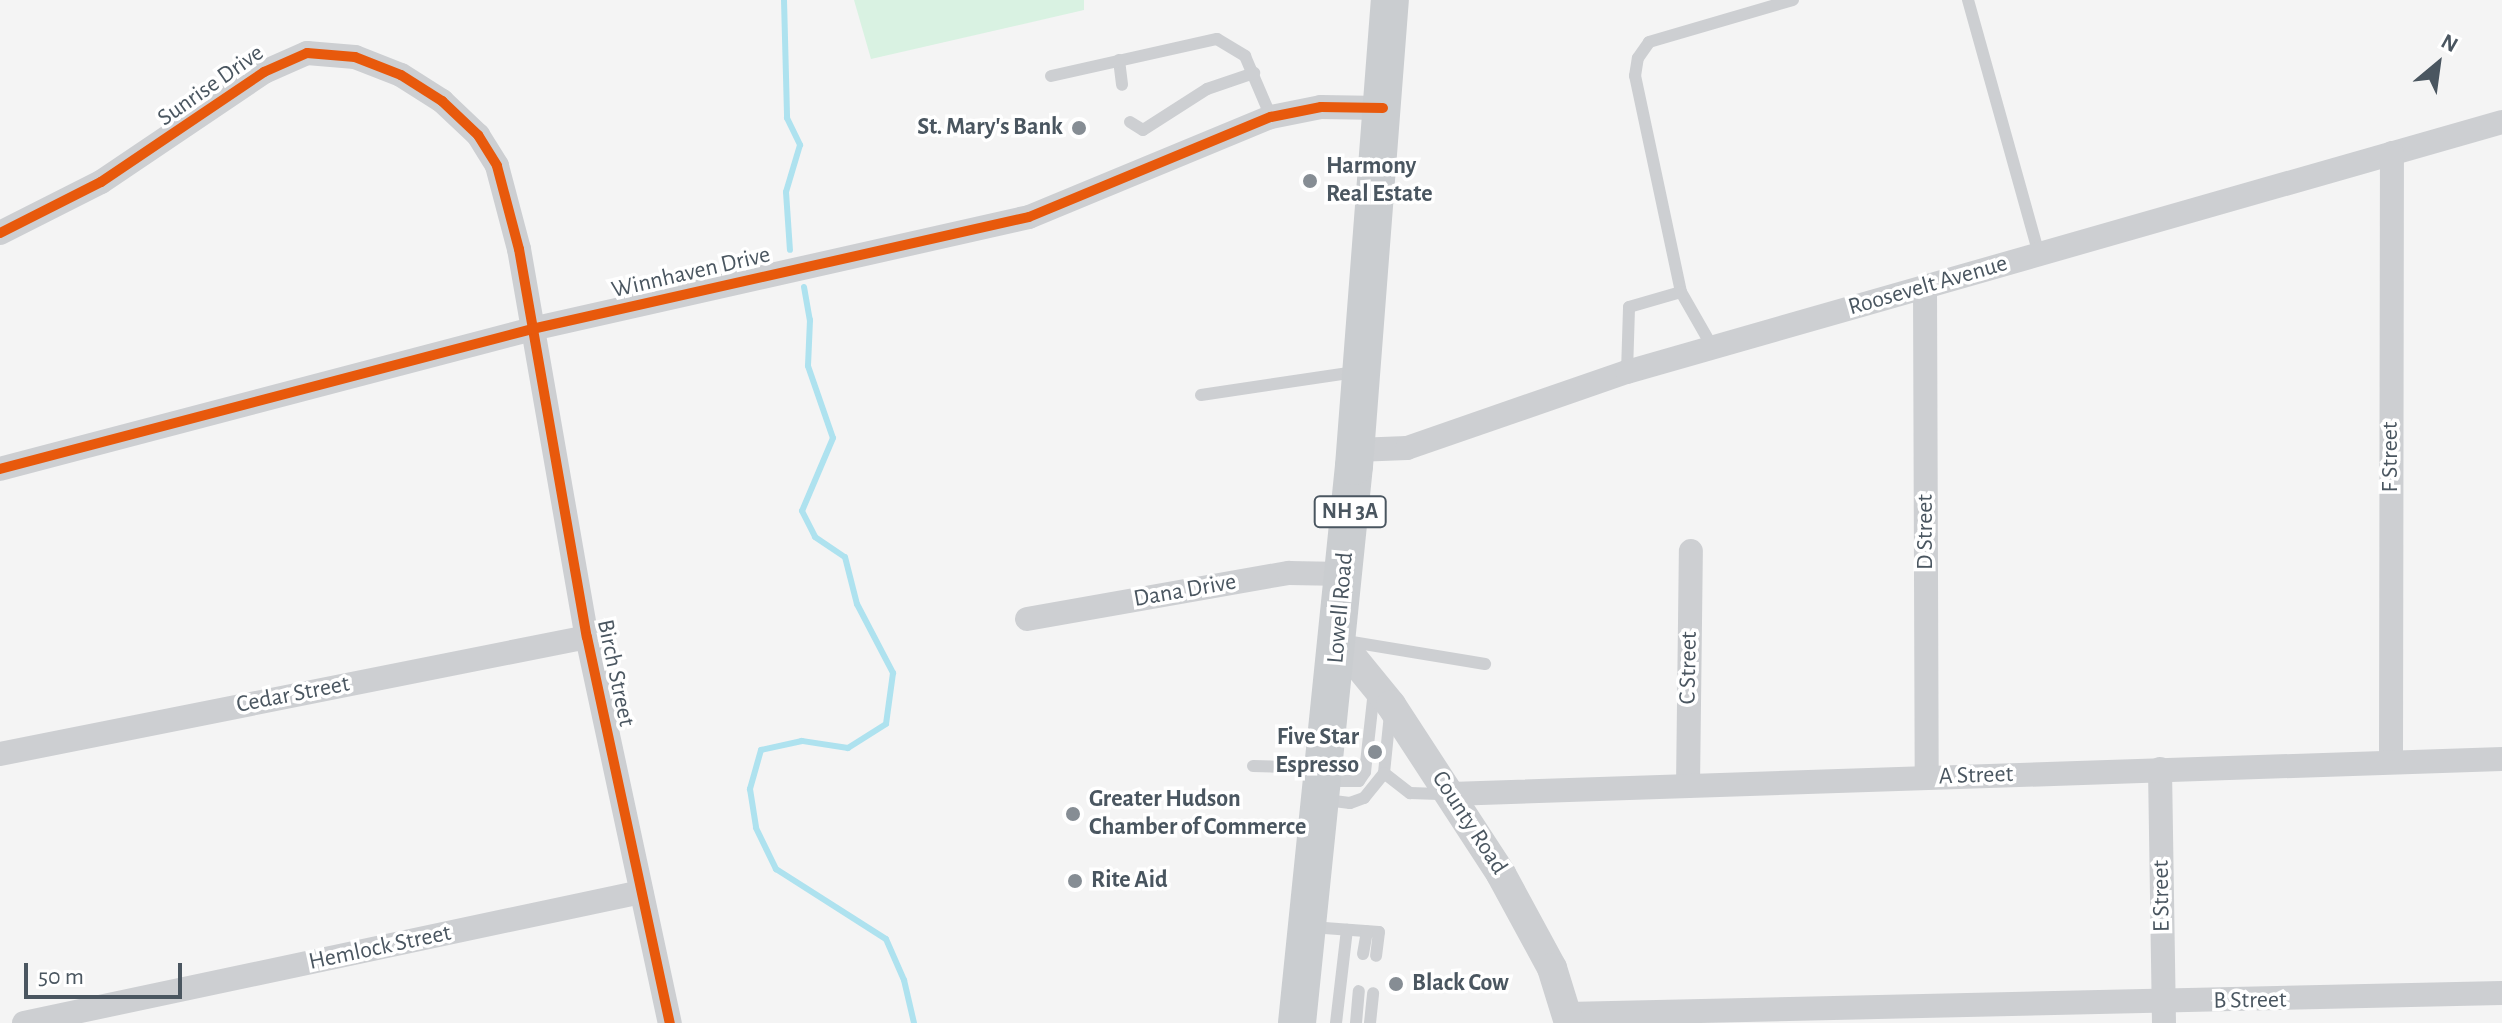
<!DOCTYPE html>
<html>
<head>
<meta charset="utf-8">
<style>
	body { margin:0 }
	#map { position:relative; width:2502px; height:1023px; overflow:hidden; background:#f4f4f4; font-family:"Alegreya Sans",sans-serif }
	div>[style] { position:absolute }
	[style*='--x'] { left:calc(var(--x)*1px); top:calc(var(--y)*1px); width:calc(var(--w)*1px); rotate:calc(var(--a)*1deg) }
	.green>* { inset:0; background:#d9f2e2 }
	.stream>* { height:6px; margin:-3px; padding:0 3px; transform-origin:3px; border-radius:3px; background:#aee2ef }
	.service>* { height:12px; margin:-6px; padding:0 6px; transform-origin:6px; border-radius:6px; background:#cdcfd2 }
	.minor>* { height:24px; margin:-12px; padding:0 12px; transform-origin:12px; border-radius:12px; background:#cdcfd2 }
	.tertiary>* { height:30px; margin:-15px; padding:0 15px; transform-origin:15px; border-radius:15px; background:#cdcfd2 }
	.primary>* { height:38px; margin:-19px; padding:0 19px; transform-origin:19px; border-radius:19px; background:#cacdd0 }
	.cycleway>* { height:10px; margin:-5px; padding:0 5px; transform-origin:5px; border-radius:5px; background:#e8590c }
	.dots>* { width:22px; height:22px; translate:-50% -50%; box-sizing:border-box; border:4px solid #fff; border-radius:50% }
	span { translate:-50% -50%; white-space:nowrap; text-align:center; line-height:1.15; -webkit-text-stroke:7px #fff; paint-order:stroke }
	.shield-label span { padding:2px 6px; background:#fff; border:2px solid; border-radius:6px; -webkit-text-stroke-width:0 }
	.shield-label { font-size:22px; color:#4a5660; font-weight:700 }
	.street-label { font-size:24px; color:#4a5660 }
	.poi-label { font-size:24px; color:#4a5660; font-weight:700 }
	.right { translate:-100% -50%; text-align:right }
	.left { translate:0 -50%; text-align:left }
	.north { position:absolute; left:2398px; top:24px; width:80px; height:80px; -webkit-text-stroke:6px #fff; paint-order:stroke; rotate:29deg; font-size:22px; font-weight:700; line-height:32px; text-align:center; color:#4a5660 }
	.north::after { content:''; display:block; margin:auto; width:28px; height:36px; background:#4a5660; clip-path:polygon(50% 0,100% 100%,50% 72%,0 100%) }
	.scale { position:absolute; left:24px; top:963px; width:158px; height:36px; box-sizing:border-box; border:4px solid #4a5660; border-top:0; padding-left:10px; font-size:24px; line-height:28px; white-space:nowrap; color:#4a5660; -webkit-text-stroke:6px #fff; paint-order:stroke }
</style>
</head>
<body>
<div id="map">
	<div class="green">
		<div style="clip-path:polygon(854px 0,1084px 0,1084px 10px,871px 59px)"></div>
	</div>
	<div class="stream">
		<div style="--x:784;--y:0;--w:118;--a:88.5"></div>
		<div style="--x:787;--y:118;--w:30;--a:64"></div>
		<div style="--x:800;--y:145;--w:49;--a:106.6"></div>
		<div style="--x:786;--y:192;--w:58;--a:86.1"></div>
		<div style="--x:804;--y:287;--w:34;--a:80"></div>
		<div style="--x:810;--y:320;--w:46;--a:92.5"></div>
		<div style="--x:808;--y:366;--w:76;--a:70.9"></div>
		<div style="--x:833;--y:438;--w:79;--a:113"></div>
		<div style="--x:802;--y:511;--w:29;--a:63"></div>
		<div style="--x:815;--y:537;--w:36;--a:34"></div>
		<div style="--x:845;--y:557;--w:49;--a:75.7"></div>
		<div style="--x:857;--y:604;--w:78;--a:62.4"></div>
		<div style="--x:893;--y:673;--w:51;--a:97.8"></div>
		<div style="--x:886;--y:724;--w:45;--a:147.7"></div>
		<div style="--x:848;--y:748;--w:47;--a:-171.3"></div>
		<div style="--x:802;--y:741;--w:42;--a:167.6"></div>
		<div style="--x:761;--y:750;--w:41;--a:105.8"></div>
		<div style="--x:750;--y:789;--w:39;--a:81"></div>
		<div style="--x:756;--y:828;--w:46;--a:64"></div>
		<div style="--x:776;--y:869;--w:130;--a:32.5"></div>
		<div style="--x:886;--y:939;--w:45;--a:66.3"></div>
		<div style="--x:904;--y:980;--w:44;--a:76.9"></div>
	</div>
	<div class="service">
		<div style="--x:1968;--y:0;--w:264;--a:74.4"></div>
		<div style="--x:1119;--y:60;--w:25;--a:83"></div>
		<div style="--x:1051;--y:76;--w:170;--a:-12.6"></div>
		<div style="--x:1217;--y:39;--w:33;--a:31"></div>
		<div style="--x:1245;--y:56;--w:66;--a:66.9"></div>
		<div style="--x:1130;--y:122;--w:15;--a:32"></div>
		<div style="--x:1143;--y:130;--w:76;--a:-32.6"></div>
		<div style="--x:1207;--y:89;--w:50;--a:-18.8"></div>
		<div style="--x:1681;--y:292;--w:221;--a:-102"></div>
		<div style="--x:1635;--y:76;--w:18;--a:-81"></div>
		<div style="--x:1638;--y:58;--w:19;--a:-55"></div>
		<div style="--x:1649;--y:42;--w:150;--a:-16.3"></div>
		<div style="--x:1627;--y:372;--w:65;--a:-88.2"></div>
		<div style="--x:1629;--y:307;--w:54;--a:-16.1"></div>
		<div style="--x:1681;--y:292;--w:64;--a:60.3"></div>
		<div style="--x:1201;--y:395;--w:156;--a:-8.5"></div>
		<div style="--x:1346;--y:641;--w:141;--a:9.4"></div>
		<div style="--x:1390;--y:714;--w:59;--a:95.8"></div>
		<div style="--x:1384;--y:773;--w:33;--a:38"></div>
		<div style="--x:1410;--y:793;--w:37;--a:2"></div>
		<div style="--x:1253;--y:766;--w:65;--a:1.8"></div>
		<div style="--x:1326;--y:781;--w:33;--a:0"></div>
		<div style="--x:1359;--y:781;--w:11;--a:-56"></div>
		<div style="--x:1365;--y:772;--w:82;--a:-83.7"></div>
		<div style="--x:1326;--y:800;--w:24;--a:7"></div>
		<div style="--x:1350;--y:803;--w:15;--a:-20"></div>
		<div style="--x:1364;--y:798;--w:32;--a:-51"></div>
		<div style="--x:1311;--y:927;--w:68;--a:4.2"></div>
		<div style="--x:1379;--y:932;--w:24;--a:97"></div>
		<div style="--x:1363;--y:954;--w:23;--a:-80"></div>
		<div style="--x:1336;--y:1023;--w:94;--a:-83.3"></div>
		<div style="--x:1356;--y:1023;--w:32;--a:-85"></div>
		<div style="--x:1370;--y:1023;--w:30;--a:-84"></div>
	</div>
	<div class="minor">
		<div style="--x:0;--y:233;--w:113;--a:-26.8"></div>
		<div style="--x:101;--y:182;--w:197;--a:-34"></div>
		<div style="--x:264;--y:72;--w:47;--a:-23.8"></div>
		<div style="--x:307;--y:53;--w:48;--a:4.8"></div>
		<div style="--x:355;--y:57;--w:49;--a:21.4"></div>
		<div style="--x:401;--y:75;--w:49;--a:32.4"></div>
		<div style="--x:442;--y:101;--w:50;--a:43.4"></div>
		<div style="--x:478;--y:135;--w:36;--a:58"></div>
		<div style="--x:497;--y:166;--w:86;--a:75.2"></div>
		<div style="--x:519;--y:249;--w:394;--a:80.1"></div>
		<div style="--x:587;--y:637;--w:395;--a:77.9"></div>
		<div style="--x:1925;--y:287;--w:490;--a:89.8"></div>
		<div style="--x:1356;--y:450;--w:51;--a:-2.2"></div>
		<div style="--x:1407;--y:448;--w:233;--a:-19.1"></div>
		<div style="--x:1627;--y:372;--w:910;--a:-15.95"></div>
		<div style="--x:0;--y:469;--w:550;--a:-14.74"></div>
		<div style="--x:532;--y:329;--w:509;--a:-12.7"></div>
		<div style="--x:1029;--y:217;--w:262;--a:-22.5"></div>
		<div style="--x:1271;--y:117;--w:51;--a:-11.3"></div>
		<div style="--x:1321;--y:107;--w:62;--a:0.9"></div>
		<div style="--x:1027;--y:619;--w:266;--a:-10"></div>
		<div style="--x:1289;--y:573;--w:55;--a:1"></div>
		<div style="--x:0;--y:754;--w:599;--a:-11.27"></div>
		<div style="--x:2391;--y:761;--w:608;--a:-89.91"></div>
		<div style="--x:2160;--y:769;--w:254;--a:89.1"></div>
		<div style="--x:1688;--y:786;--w:235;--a:-89.3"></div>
		<div style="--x:1451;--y:794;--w:1052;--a:-1.91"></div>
		<div style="--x:1567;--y:1014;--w:935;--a:-1.29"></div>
		<div style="--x:24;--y:1023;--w:631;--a:-11.99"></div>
	</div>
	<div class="tertiary">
		<div style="--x:1338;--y:640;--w:84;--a:50.8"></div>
		<div style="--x:1391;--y:705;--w:202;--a:56.9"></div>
		<div style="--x:1501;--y:874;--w:107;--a:61.5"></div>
		<div style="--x:1552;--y:968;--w:58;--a:72.8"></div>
	</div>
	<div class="primary">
		<div style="--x:1297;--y:1023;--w:560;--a:-84.16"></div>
		<div style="--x:1354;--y:466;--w:467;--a:-85.6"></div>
	</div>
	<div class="cycleway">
		<div style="--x:0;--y:233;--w:113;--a:-26.8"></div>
		<div style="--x:101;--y:182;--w:197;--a:-34"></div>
		<div style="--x:264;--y:72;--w:47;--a:-23.8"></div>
		<div style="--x:307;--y:53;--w:48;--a:4.8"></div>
		<div style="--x:355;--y:57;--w:49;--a:21.4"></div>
		<div style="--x:401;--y:75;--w:49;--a:32.4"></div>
		<div style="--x:442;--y:101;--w:50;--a:43.4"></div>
		<div style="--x:478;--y:135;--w:36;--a:58"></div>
		<div style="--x:497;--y:166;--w:86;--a:75.2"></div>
		<div style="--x:519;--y:249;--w:394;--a:80.1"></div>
		<div style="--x:587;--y:637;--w:395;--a:77.9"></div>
		<div style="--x:0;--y:469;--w:550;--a:-14.74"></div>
		<div style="--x:532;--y:329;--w:509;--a:-12.7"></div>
		<div style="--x:1029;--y:217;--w:262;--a:-22.5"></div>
		<div style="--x:1271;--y:117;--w:51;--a:-11.3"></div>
		<div style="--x:1321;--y:107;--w:62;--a:0.9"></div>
	</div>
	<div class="dots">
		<div style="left:1079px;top:128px;background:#868d94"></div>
		<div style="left:1310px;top:181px;background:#868d94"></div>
		<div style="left:1375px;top:752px;background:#868d94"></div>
		<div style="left:1073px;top:814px;background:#868d94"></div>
		<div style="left:1075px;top:881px;background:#868d94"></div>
		<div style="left:1396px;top:984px;background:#868d94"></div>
	</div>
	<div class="shield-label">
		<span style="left:1350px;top:512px">NH 3A</span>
	</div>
	<div class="street-label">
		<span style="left:211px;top:86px;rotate:-35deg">Sunrise Drive</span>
		<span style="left:691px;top:273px;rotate:-13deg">Winnhaven Drive</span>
		<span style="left:1928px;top:286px;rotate:-16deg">Roosevelt Avenue</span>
		<span style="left:2391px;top:457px;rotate:-90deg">F Street</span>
		<span style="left:1926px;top:532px;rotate:-90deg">D Street</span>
		<span style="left:1185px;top:591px;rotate:-10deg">Dana Drive</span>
		<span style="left:1341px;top:608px;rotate:-85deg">Lowell Road</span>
		<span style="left:1689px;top:668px;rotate:-89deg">C Street</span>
		<span style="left:615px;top:673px;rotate:78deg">Birch Street</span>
		<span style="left:293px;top:695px;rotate:-11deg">Cedar Street</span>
		<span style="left:1976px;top:776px;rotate:-2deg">A Street</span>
		<span style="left:1469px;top:823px;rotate:57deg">County Road</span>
		<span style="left:2162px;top:896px;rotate:-91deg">E Street</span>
		<span style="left:380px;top:948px;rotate:-12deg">Hemlock Street</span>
		<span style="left:2250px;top:1001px;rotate:-1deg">B Street</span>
	</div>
	<div class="poi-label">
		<span class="right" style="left:1063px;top:128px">St. Mary's Bank</span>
		<span class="left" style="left:1326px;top:181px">Harmony<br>Real Estate</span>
		<span class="right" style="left:1359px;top:752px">Five Star<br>Espresso</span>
		<span class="left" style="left:1089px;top:814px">Greater Hudson<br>Chamber of Commerce</span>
		<span class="left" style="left:1091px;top:881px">Rite Aid</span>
		<span class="left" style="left:1412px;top:984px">Black Cow</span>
	</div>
	<div class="north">N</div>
	<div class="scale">50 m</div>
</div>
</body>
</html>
